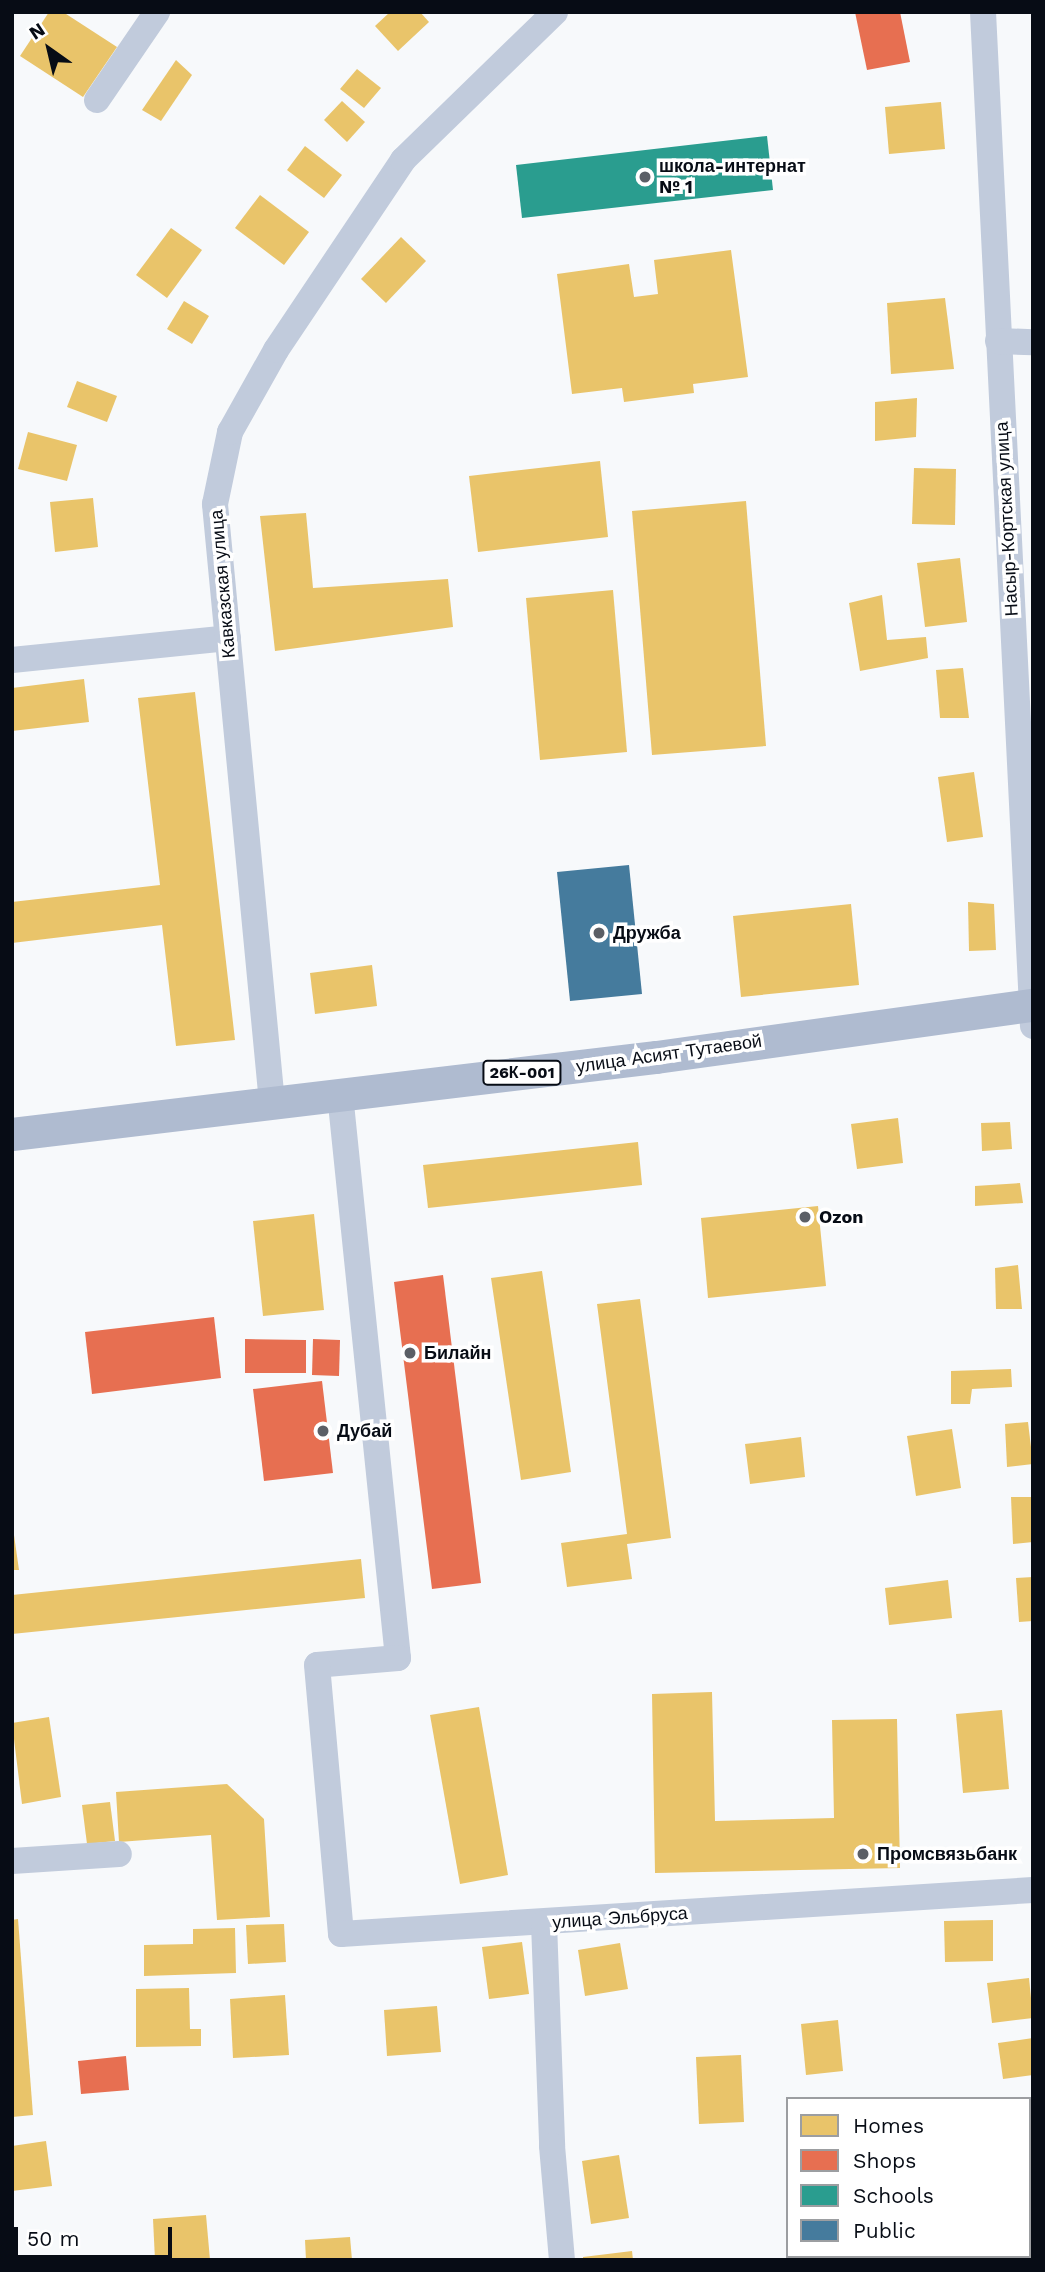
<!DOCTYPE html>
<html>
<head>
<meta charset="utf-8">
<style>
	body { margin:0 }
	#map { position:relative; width:1045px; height:2272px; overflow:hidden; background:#f7f9fb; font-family:"Work Sans",sans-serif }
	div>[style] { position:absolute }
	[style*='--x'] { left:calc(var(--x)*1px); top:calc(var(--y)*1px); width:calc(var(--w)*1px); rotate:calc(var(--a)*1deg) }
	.homes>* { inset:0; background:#e9c46a }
	.shops>* { inset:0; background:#e76f51 }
	.schools>* { inset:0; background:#2a9d8f }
	.public>* { inset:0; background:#457b9d }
	.minor>* { height:26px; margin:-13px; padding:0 13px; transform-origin:13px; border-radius:13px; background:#c1cbdc }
	.major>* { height:33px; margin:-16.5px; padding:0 16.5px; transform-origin:16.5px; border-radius:16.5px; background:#afbbd0 }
	.dots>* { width:19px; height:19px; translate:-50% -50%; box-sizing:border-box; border:4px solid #fff; border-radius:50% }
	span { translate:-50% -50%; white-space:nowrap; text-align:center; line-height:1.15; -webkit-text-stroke:7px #fff; paint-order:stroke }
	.shield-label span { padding:2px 5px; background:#fff; border:2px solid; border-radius:5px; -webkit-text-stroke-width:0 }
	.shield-label { font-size:16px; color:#070c15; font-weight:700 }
	.poi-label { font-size:18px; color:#070c15; font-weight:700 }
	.left { translate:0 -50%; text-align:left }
	.street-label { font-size:18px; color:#070c15 }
	.frame { position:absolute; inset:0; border:14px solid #070c15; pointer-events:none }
	.legend { position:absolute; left:786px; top:2097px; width:245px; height:161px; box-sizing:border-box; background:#fff; border:2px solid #9c9ea1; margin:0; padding:9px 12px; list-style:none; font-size:21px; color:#070c15 }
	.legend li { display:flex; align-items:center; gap:14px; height:35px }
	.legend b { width:35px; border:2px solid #9c9ea1 }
	.north { position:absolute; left:14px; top:14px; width:70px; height:70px; -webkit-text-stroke:5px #fff; paint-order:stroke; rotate:326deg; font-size:19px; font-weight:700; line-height:28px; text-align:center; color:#070c15 }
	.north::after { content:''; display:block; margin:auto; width:24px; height:32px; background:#070c15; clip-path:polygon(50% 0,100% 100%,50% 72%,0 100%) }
	.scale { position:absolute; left:14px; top:2227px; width:158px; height:32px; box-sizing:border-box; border:4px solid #070c15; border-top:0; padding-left:9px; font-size:21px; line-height:24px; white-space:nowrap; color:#070c15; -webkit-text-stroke:5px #fff; paint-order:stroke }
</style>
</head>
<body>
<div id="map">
	<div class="homes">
		<div style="clip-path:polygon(49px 12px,63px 12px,117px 47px,83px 97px,20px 56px)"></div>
		<div style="clip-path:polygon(390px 12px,420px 12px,429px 22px,398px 51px,375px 26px)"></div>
		<div style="clip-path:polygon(176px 60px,192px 75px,161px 121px,142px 110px)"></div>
		<div style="clip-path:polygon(357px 69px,381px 88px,364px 108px,340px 89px)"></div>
		<div style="clip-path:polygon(342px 101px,365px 122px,347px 142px,324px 120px)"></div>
		<div style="clip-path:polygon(941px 102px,945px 149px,889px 154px,885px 107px)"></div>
		<div style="clip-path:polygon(305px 146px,342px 175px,324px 198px,287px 170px)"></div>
		<div style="clip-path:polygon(260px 195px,309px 232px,284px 265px,235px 228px)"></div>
		<div style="clip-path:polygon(171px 228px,202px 250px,167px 298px,136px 275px)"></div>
		<div style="clip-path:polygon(401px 237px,426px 261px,386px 303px,361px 279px)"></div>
		<div style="clip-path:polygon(731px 250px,748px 377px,693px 384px,694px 393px,624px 402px,622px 388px,572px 394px,557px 274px,629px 264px,634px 297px,658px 294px,654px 260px)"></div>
		<div style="clip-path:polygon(945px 298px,954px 369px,891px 374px,887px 303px)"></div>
		<div style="clip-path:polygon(184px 301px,209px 316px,192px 344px,167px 329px)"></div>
		<div style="clip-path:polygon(77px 381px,117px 396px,107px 422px,67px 407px)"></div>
		<div style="clip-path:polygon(917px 398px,916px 437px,875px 441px,875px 402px)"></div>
		<div style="clip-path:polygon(28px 432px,77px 445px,67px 481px,18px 469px)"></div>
		<div style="clip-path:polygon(600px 461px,608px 537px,478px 552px,469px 476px)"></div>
		<div style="clip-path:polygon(914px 468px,956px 469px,955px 525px,912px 524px)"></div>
		<div style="clip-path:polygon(93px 498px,98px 547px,55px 552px,50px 502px)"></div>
		<div style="clip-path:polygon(746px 501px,766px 746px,652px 755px,632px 511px)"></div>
		<div style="clip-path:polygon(306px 513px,313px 588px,448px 579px,453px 627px,275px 651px,260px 516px)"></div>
		<div style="clip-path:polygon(960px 558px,967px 622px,925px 627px,917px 563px)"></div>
		<div style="clip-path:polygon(613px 590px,627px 752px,540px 760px,526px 598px)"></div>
		<div style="clip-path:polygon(882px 595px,887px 640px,926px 637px,928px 658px,860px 671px,849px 603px)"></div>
		<div style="clip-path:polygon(963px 668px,969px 718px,940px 718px,936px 670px)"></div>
		<div style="clip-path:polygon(84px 679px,89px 722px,12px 731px,12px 688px)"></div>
		<div style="clip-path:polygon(195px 692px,235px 1040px,176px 1046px,162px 925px,12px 943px,12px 902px,160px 885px,138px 698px)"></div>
		<div style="clip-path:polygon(974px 772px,983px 837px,947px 842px,938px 777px)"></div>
		<div style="clip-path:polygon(968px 902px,994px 904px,996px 950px,969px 951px)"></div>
		<div style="clip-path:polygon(851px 904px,859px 985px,741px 997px,733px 916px)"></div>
		<div style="clip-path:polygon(372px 965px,377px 1006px,315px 1014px,310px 973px)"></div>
		<div style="clip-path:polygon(898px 1118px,903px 1163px,857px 1169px,851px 1124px)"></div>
		<div style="clip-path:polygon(1010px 1122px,1012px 1149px,982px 1151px,981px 1123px)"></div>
		<div style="clip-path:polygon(638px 1142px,642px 1185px,428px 1208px,423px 1165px)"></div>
		<div style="clip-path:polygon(1020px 1183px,1023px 1203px,975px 1206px,975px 1186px)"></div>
		<div style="clip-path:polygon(818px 1206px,826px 1286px,708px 1298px,701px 1218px)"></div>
		<div style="clip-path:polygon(314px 1214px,324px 1310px,263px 1316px,253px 1221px)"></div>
		<div style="clip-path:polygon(1018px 1265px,1022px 1309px,996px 1309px,995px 1268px)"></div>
		<div style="clip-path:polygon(542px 1271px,571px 1472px,521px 1480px,491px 1278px)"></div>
		<div style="clip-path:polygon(640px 1299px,671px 1538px,627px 1544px,632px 1579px,567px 1587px,561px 1543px,627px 1534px,597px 1304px)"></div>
		<div style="clip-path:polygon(1011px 1369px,1012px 1387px,972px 1389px,970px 1404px,951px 1404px,951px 1371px)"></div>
		<div style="clip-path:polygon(1028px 1422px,1033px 1464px,1007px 1467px,1005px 1424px)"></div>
		<div style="clip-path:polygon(952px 1429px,961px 1488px,916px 1496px,907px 1436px)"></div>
		<div style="clip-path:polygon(801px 1437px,805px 1477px,750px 1484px,745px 1444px)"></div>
		<div style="clip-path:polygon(1011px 1497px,1033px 1497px,1033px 1542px,1013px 1544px)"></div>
		<div style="clip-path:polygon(14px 1535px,19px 1570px,12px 1570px)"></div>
		<div style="clip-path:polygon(361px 1559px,365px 1598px,12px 1634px,12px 1595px)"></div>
		<div style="clip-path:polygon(1033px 1577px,1033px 1621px,1019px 1622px,1016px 1578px)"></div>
		<div style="clip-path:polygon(948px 1580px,952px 1618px,889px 1625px,885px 1588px)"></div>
		<div style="clip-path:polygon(712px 1692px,715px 1821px,834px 1818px,832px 1720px,897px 1719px,900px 1868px,655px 1873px,652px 1694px)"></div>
		<div style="clip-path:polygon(479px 1707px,508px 1875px,460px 1884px,430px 1715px)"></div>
		<div style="clip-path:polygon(1002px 1710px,1009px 1789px,963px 1793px,956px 1714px)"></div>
		<div style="clip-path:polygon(49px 1717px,61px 1797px,22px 1804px,12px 1723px)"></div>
		<div style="clip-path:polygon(227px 1784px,264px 1819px,270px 1917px,217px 1920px,211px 1835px,119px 1842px,116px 1792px)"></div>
		<div style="clip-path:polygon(110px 1802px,115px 1841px,87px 1844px,82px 1805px)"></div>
		<div style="clip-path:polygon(18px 1919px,33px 2115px,12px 2117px,12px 1920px)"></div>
		<div style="clip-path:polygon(993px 1920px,993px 1961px,945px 1962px,944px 1921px)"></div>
		<div style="clip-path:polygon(284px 1924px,286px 1962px,248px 1964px,246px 1925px)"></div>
		<div style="clip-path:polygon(235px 1928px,236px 1973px,144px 1976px,144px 1945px,193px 1944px,193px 1929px)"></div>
		<div style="clip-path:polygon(522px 1942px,529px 1994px,489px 1999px,482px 1947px)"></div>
		<div style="clip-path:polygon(620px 1943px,628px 1989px,585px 1996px,578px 1950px)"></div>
		<div style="clip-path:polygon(1029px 1978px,1033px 2018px,992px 2023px,987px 1983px)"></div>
		<div style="clip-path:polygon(189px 1988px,190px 2029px,201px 2029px,201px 2046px,136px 2047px,136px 1989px)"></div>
		<div style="clip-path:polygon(285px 1995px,289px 2055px,233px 2058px,230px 1999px)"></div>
		<div style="clip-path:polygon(437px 2006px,441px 2052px,387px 2056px,384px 2010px)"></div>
		<div style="clip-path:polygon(838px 2020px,843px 2071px,806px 2075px,801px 2024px)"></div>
		<div style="clip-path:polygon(1033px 2038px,1033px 2075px,1003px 2079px,998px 2043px)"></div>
		<div style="clip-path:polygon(741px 2055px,744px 2122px,699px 2124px,696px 2057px)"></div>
		<div style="clip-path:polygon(46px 2141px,52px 2186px,12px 2191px,12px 2146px)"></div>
		<div style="clip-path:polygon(619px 2155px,629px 2218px,591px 2224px,582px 2161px)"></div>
		<div style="clip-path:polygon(206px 2215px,210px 2260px,155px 2260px,153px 2219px)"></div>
		<div style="clip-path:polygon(350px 2237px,352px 2260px,306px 2260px,305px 2240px)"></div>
		<div style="clip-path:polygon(632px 2251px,633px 2260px,583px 2260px,583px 2257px)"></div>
	</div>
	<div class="shops">
		<div style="clip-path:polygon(855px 12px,900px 12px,910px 62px,867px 70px)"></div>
		<div style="clip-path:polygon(443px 1275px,481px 1583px,432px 1589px,394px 1282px)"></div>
		<div style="clip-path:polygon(214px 1317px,221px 1378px,92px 1394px,85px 1332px)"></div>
		<div style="clip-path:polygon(245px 1339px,306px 1340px,306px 1373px,245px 1373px)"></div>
		<div style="clip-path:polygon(313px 1339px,340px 1340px,339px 1376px,312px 1375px)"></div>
		<div style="clip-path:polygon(322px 1381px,333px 1473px,264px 1481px,253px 1389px)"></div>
		<div style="clip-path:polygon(126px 2056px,129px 2090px,81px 2094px,78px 2061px)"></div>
	</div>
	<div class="schools">
		<div style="clip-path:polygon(767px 136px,773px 190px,522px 218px,516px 165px)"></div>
	</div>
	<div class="public">
		<div style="clip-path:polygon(629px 865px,642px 994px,570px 1001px,557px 872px)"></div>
	</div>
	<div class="minor">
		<div style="--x:983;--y:12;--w:1015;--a:87.18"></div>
		<div style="--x:97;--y:100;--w:107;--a:-55.7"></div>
		<div style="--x:998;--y:341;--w:35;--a:2"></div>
		<div style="--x:12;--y:660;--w:217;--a:-5.8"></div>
		<div style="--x:340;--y:1094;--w:567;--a:84.13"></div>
		<div style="--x:398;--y:1658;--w:81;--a:175.1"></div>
		<div style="--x:317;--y:1665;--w:270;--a:84.9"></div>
		<div style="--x:341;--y:1934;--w:693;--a:-3.64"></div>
		<div style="--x:272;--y:1103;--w:602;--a:-95.44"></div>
		<div style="--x:215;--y:504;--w:74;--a:-78.2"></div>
		<div style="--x:230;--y:432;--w:94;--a:-60.7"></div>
		<div style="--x:276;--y:350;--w:229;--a:-56.2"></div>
		<div style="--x:403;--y:160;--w:212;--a:-44.2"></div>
		<div style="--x:12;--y:1861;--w:107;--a:-3.7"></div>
		<div style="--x:544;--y:1923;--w:223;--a:87.9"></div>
		<div style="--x:552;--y:2146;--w:114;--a:85"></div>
	</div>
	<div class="major">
		<div style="--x:12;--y:1134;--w:649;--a:-6.82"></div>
		<div style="--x:656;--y:1057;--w:381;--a:-7.9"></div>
	</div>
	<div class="dots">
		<div style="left:645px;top:177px;background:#5b5f66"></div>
		<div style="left:599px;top:933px;background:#5b5f66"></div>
		<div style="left:805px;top:1217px;background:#5b5f66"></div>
		<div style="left:410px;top:1353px;background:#5b5f66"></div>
		<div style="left:323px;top:1431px;background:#5b5f66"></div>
		<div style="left:863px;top:1854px;background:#5b5f66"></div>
	</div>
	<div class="shield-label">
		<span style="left:522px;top:1073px">26К-001</span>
	</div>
	<div class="poi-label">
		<span class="left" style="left:659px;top:177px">школа-интернат<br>№ 1</span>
		<span class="left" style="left:613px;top:933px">Дружба</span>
		<span class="left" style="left:819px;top:1217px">Ozon</span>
		<span class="left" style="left:424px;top:1353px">Билайн</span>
		<span class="left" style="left:337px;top:1431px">Дубай</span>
		<span class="left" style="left:877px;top:1854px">Промсвязьбанк</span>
	</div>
	<div class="street-label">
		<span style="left:1007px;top:519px;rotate:-93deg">Насыр-Кортская улица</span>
		<span style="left:223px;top:584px;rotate:-95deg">Кавказская улица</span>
		<span style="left:669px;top:1054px;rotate:-8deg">улица Асият Тутаевой</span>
		<span style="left:620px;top:1918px;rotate:-4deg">улица Эльбруса</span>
	</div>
	<div class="frame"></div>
	<ul class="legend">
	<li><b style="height:19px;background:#e9c46a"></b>Homes</li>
	<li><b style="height:19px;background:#e76f51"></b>Shops</li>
	<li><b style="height:19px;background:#2a9d8f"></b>Schools</li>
	<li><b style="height:19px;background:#457b9d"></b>Public</li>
	</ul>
	<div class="north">N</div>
	<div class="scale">50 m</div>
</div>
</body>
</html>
